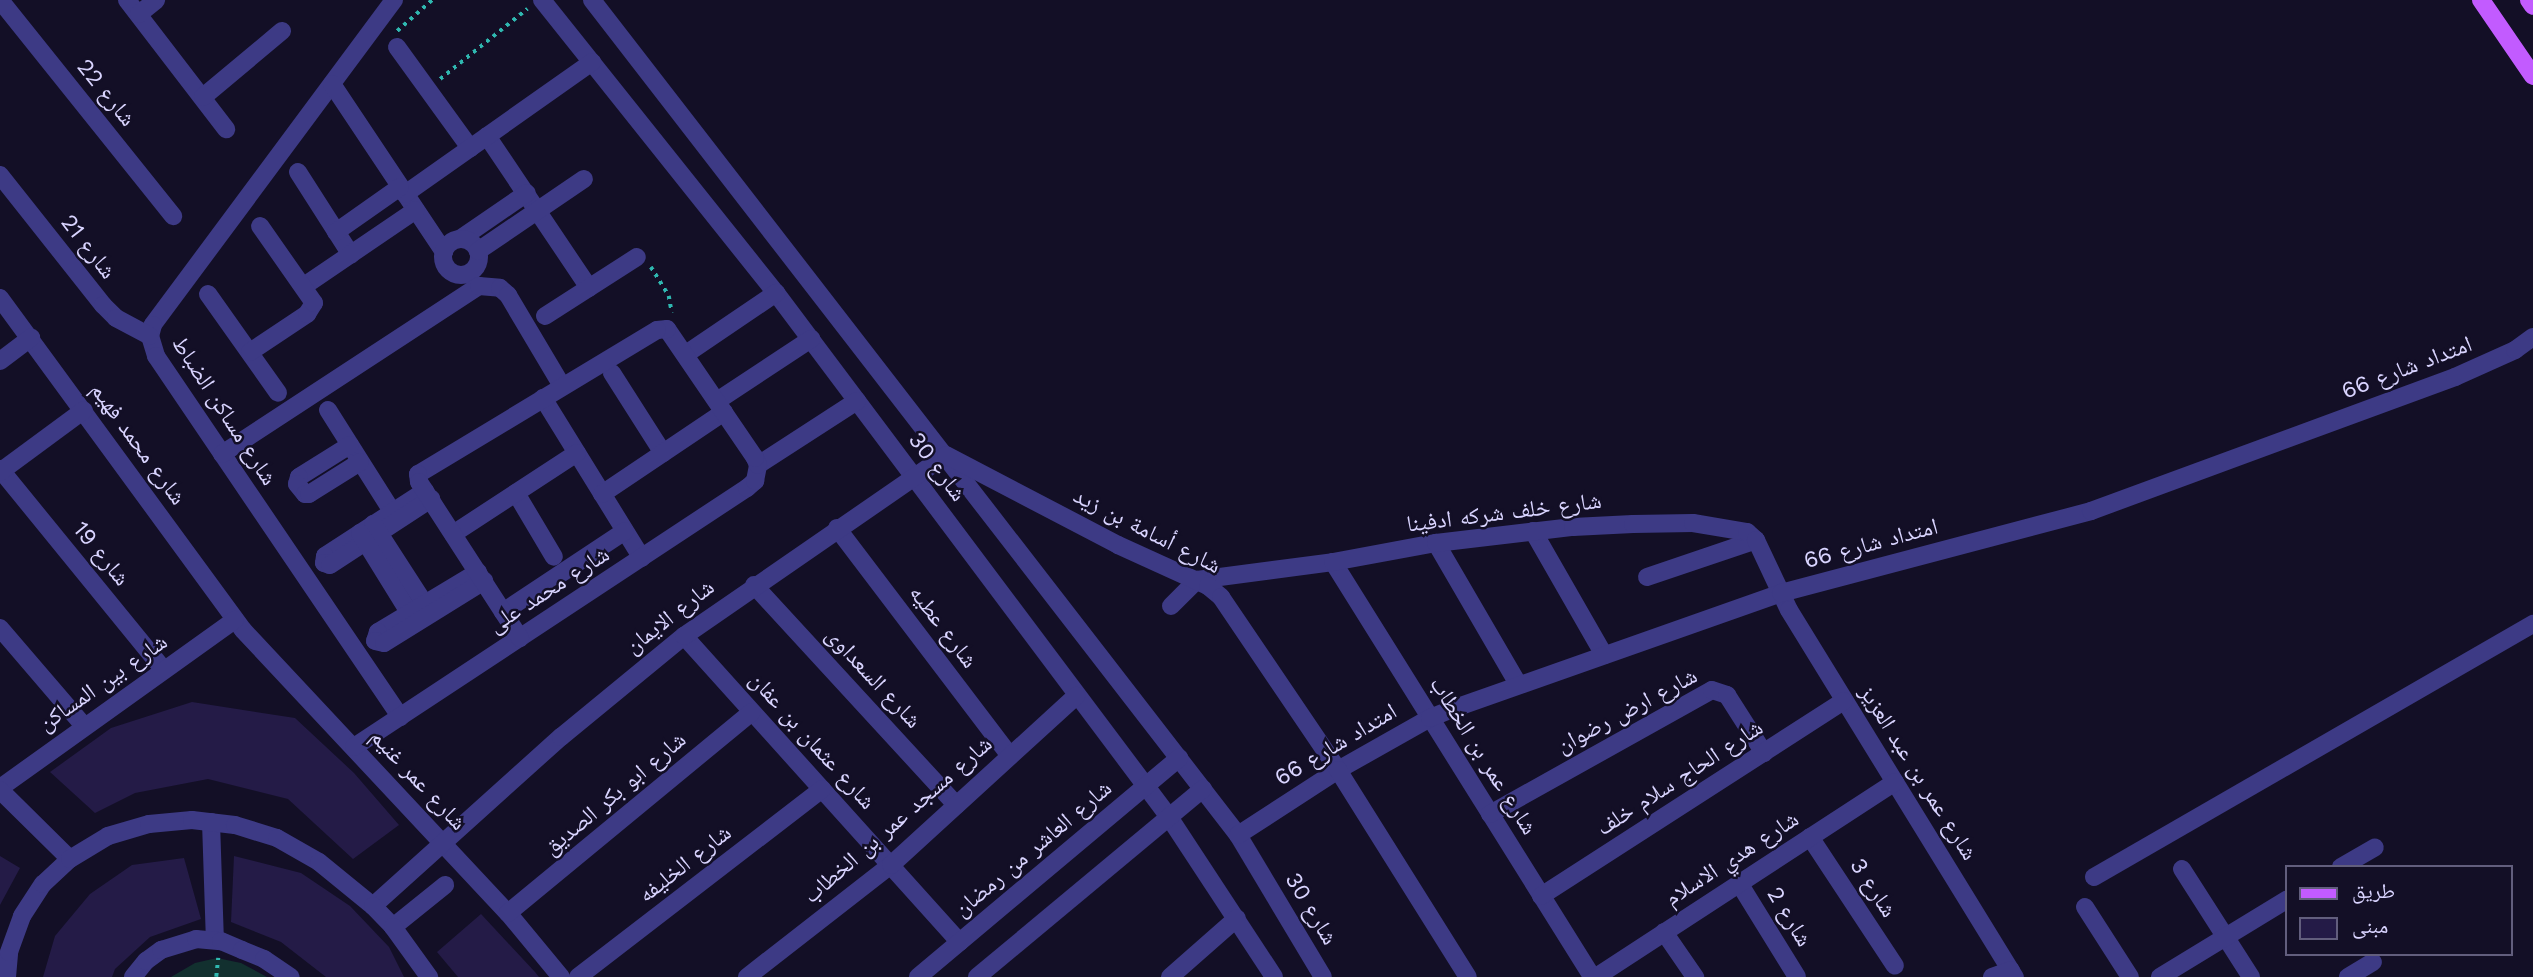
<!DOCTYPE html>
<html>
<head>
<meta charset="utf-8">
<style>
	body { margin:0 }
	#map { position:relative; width:2533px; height:977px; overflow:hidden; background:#130f26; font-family:"Work Sans","Noto Naskh Arabic",sans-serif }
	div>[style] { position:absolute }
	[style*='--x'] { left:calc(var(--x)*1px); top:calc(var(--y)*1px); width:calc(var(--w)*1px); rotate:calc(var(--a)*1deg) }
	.green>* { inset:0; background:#12302f }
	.building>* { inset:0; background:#241b47 }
	.path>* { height:3.5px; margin-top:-1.75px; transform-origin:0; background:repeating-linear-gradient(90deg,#2fb8b0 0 3.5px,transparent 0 8.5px) }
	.minor>* { height:18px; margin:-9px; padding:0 9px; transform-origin:9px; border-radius:9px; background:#3d3a85 }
	.minor>.ring { margin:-9px; padding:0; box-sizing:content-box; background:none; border:18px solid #3d3a85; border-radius:50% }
	.major>* { height:18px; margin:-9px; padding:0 9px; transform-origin:9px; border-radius:9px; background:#c25bff }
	span { translate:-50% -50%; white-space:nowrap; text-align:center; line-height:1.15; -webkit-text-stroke:5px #130f26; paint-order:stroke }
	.street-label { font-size:23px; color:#d9d4ff }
	.legend { position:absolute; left:2285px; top:865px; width:228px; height:91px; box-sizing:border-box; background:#130f26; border:2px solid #625e7d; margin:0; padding:9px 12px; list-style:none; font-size:21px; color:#d9d4ff }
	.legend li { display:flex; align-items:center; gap:14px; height:35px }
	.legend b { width:35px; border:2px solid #625e7d }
</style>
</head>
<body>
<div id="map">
	<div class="green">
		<div style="clip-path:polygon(217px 958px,241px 963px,267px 977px,171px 977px,195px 963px)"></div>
	</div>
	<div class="building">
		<div style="clip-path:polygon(192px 702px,295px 718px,354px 773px,399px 825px,353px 859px,288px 799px,208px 779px,135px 793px,95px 813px,50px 772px,111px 728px)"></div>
		<div style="clip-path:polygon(0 856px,20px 868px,0 905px)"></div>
		<div style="clip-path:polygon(234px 856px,301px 873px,350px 906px,389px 947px,404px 977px,326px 977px,281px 942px,231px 922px)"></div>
		<div style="clip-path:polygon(184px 858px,201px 919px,150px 937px,115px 969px,112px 977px,43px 977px,55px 936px,90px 894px,132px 865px)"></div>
		<div style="clip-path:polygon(481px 914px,535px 972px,539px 977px,458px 977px,437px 952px)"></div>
	</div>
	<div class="path">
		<div style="--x:397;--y:31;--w:47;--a:-41.5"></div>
		<div style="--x:440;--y:79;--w:112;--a:-38.8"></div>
		<div style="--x:651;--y:267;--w:34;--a:58"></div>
		<div style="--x:669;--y:296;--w:17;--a:80"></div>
		<div style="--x:216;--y:977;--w:19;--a:-84"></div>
	</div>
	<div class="minor">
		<div style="--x:0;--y:0;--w:277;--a:51.3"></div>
		<div style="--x:127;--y:0;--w:163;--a:52.5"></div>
		<div style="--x:394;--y:0;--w:405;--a:126.6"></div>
		<div style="--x:153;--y:325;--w:11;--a:105"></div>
		<div style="--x:150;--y:336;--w:21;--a:73"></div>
		<div style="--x:156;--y:356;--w:436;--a:55.9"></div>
		<div style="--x:542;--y:0;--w:375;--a:51.4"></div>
		<div style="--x:776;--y:293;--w:655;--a:53.13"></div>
		<div style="--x:1169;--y:817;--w:191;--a:56.7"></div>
		<div style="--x:592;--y:0;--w:1056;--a:52.27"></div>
		<div style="--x:1238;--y:835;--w:165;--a:59.1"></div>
		<div style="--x:139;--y:14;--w:22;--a:-39"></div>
		<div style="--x:397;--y:47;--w:125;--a:54.1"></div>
		<div style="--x:332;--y:84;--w:202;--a:56.3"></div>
		<div style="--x:203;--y:97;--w:103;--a:-39.9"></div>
		<div style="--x:487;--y:136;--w:183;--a:56.1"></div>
		<div style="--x:298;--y:172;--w:98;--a:57.4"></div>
		<div style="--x:0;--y:175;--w:166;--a:51.6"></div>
		<div style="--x:103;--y:305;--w:18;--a:45"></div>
		<div style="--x:116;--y:318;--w:38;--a:28"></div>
		<div style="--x:405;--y:194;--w:229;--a:-35.2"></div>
		<div style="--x:336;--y:232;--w:78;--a:-35.1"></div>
		<div style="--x:460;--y:239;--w:81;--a:-34.5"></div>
		<div class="ring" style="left:443px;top:239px;width:18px;height:18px"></div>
		<div style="--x:478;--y:251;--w:128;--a:-34.2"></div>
		<div style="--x:304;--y:286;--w:135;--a:-34.2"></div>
		<div style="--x:208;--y:294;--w:121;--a:54.7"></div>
		<div style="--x:0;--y:298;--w:411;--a:53.8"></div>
		<div style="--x:243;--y:630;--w:388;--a:46.9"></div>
		<div style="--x:508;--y:913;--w:83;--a:50.4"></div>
		<div style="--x:545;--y:316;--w:109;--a:-32.7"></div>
		<div style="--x:250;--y:352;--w:69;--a:-33.7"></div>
		<div style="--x:307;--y:314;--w:13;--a:-58"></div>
		<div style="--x:314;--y:303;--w:94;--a:-125"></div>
		<div style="--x:686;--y:354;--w:109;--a:-34.1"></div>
		<div style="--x:0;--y:361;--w:39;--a:-37"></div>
		<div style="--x:612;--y:373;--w:95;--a:57.5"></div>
		<div style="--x:543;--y:398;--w:188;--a:58.3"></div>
		<div style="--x:717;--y:401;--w:113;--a:-33.4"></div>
		<div style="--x:328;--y:410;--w:129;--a:57.7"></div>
		<div style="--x:350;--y:445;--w:60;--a:147.9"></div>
		<div style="--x:299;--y:477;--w:7;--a:106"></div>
		<div style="--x:297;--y:484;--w:13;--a:51"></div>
		<div style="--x:305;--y:494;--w:4;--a:0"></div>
		<div style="--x:309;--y:494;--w:60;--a:-32.1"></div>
		<div style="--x:222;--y:454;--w:307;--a:-33.2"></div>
		<div style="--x:479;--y:286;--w:21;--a:5"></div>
		<div style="--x:500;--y:288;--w:11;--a:41"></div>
		<div style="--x:508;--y:295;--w:106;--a:59.3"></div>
		<div style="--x:758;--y:465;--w:118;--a:-32.9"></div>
		<div style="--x:0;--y:469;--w:259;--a:50.8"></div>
		<div style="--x:0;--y:472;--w:104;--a:-36.4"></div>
		<div style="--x:425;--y:491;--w:119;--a:147"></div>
		<div style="--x:325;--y:556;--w:7;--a:98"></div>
		<div style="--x:324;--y:563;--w:6;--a:18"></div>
		<div style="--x:330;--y:565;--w:121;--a:-33.2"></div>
		<div style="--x:516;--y:493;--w:74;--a:59.3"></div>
		<div style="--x:602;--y:494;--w:147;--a:-33.9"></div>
		<div style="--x:373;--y:524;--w:105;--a:57.1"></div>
		<div style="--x:837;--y:528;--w:286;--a:52.8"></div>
		<div style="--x:1533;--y:531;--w:143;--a:60.2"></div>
		<div style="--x:360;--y:533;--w:105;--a:58.3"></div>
		<div style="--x:453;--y:534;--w:148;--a:-33.2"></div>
		<div style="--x:1436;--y:543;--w:163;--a:59.8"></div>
		<div style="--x:1333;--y:562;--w:489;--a:58"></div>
		<div style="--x:478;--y:572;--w:117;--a:149"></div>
		<div style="--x:378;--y:632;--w:9;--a:108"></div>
		<div style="--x:375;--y:641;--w:9;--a:13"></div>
		<div style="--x:384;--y:643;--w:118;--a:-31.8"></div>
		<div style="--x:1647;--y:577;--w:115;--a:-18.7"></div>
		<div style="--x:754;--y:585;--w:299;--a:47.4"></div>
		<div style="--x:1171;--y:606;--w:37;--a:-45"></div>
		<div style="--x:1197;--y:580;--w:137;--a:-7.5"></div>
		<div style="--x:1333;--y:562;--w:105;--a:-10.5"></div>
		<div style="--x:1436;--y:543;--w:138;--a:-6.7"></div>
		<div style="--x:1573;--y:527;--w:60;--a:-2.9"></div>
		<div style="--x:1633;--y:524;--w:60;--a:-1"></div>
		<div style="--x:1693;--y:523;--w:55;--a:9.5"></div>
		<div style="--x:1747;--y:532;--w:12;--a:42"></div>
		<div style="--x:1756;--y:540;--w:77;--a:64.8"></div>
		<div style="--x:1789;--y:610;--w:431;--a:58.4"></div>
		<div style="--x:503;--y:612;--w:146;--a:-33.6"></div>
		<div style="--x:0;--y:628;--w:130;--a:49.4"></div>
		<div style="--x:684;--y:636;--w:412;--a:48"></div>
		<div style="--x:354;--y:747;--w:471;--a:-33.4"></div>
		<div style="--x:747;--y:488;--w:11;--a:-41"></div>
		<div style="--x:755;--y:481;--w:16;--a:-79"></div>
		<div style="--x:758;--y:465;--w:8;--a:-113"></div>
		<div style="--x:755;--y:458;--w:156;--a:-124.3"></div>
		<div style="--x:667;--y:329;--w:10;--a:174"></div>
		<div style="--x:657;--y:330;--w:279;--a:148.9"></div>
		<div style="--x:418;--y:474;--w:8;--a:83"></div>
		<div style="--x:419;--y:482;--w:186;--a:57.1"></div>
		<div style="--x:0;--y:788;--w:289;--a:-35.6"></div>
		<div style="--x:0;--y:790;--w:98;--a:44.6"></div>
		<div style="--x:1490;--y:814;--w:254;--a:-29.2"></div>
		<div style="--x:1712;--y:690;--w:16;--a:18"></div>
		<div style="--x:1727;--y:695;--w:69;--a:57.5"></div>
		<div style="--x:211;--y:822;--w:118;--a:88.1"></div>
		<div style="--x:1238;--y:835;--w:119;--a:-33"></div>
		<div style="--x:1338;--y:770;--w:106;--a:-29.5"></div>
		<div style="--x:1430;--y:718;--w:27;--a:-22"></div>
		<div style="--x:1455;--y:708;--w:346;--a:-19.4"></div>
		<div style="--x:1781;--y:593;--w:321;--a:-14.8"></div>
		<div style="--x:2091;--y:511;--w:388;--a:-20.2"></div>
		<div style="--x:2455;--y:377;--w:66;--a:-24.2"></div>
		<div style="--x:2515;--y:350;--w:22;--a:-36"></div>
		<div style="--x:1810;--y:837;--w:154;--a:56.6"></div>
		<div style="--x:2341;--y:867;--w:39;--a:-30"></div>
		<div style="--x:2182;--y:869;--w:128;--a:57.4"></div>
		<div style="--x:2094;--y:877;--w:507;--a:-29.96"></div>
		<div style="--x:1739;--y:883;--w:110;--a:58.3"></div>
		<div style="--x:1541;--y:896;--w:360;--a:-32.8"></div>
		<div style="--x:373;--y:906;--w:253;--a:-42"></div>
		<div style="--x:561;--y:737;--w:159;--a:-39.4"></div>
		<div style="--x:684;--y:636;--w:318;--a:-34.6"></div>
		<div style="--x:946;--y:455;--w:194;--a:27.6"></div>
		<div style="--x:1118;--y:545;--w:99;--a:24.5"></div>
		<div style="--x:1208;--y:586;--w:17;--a:40"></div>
		<div style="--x:1221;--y:597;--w:209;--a:55.9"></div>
		<div style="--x:1338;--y:770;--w:244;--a:57.9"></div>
		<div style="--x:2085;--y:907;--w:83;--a:57.3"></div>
		<div style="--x:508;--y:913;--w:316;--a:-39.5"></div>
		<div style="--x:393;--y:927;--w:67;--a:-38.9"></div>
		<div style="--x:1664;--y:932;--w:55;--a:55.4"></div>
		<div style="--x:7;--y:977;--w:25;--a:-85"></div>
		<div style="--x:9;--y:952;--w:38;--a:-70"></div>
		<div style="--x:22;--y:916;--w:38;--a:-57"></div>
		<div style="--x:43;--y:884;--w:37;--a:-43"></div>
		<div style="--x:70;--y:859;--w:44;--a:-31.2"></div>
		<div style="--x:108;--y:836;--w:43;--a:-16.3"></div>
		<div style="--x:149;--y:824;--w:43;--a:-5.3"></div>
		<div style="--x:192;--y:820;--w:43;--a:6.6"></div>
		<div style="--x:235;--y:825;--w:44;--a:17.2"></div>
		<div style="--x:277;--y:838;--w:48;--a:29.7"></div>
		<div style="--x:319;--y:862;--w:70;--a:39.2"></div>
		<div style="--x:373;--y:906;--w:29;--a:46"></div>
		<div style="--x:393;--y:927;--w:62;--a:54.2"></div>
		<div style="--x:133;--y:977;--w:21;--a:-51"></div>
		<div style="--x:146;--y:961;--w:19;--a:-36"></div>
		<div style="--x:161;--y:950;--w:37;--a:-17"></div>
		<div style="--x:196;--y:939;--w:25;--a:5"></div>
		<div style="--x:221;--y:941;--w:23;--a:23"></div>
		<div style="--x:242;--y:950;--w:24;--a:22"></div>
		<div style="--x:264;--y:959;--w:32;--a:34"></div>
		<div style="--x:578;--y:977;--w:308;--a:-37.6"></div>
		<div style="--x:747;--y:977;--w:182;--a:-37.9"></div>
		<div style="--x:891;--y:865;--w:251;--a:-42.4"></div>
		<div style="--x:918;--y:977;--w:341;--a:-40"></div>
		<div style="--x:977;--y:977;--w:294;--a:-39.8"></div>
		<div style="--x:1170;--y:977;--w:89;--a:-41.4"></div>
		<div style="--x:1596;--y:977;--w:357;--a:-33.1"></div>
		<div style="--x:1992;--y:977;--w:20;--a:-20"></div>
		<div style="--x:2160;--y:977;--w:148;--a:-31.4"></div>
		<div style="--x:2348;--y:977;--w:29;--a:-31"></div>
	</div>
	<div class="major">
		<div style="--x:2481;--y:0;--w:92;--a:55.6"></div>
		<div style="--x:2529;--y:0;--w:7;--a:56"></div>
	</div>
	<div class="street-label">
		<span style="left:106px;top:93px;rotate:51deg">شارع 22</span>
		<span style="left:88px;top:247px;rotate:52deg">شارع 21</span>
		<span style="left:2407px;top:368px;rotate:-21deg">امتداد شارع 66</span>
		<span style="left:224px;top:411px;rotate:57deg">شارع مساكن الضباط</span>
		<span style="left:138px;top:444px;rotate:54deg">شارع محمد فهيم</span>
		<span style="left:937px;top:467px;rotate:53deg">شارع 30</span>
		<span style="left:1504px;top:513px;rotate:-7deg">شارع خلف شركه ادفينا</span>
		<span style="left:1147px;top:531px;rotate:27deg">شارع أسامة بن زيد</span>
		<span style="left:1871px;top:544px;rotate:-15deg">امتداد شارع 66</span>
		<span style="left:101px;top:554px;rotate:51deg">شارع 19</span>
		<span style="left:549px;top:590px;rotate:-33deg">شارع محمد على</span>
		<span style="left:670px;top:617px;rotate:-38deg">شارع الايمان</span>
		<span style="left:943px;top:627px;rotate:53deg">شارع عطيه</span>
		<span style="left:873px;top:678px;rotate:47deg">شارع السعداوى</span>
		<span style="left:103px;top:683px;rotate:-35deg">شارع بين المساكن</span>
		<span style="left:1627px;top:711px;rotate:-28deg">شارع ارض رضوان</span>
		<span style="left:812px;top:741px;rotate:48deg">شارع عثمان بن عفان</span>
		<span style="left:1336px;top:745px;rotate:-31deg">امتداد شارع 66</span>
		<span style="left:1483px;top:756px;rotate:58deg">شارع عمر بن الخطاب</span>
		<span style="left:1918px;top:773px;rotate:58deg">شارع عمر بن عبد العزيز</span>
		<span style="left:1680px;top:778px;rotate:-33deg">شارع الحاج سلام خلف</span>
		<span style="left:418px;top:780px;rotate:47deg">شارع عمر غنيم</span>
		<span style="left:615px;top:794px;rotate:-40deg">شارع ابو بكر الصديق</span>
		<span style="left:898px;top:820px;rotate:-41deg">شارع مسجد عمر بن الخطاب</span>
		<span style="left:1033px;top:849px;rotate:-40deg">شارع العاشر من رمضان</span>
		<span style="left:1732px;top:859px;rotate:-33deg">شارع هدي الاسلام</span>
		<span style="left:685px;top:864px;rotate:-38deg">شارع الخليفه</span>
		<span style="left:1873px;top:888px;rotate:57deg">شارع 3</span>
		<span style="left:1311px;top:909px;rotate:59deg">شارع 30</span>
		<span style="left:1789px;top:917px;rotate:59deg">شارع 2</span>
	</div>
	<ul class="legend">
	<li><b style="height:9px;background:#c25bff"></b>طريق</li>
	<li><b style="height:19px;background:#241b47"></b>مبنى</li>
	</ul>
</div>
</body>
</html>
